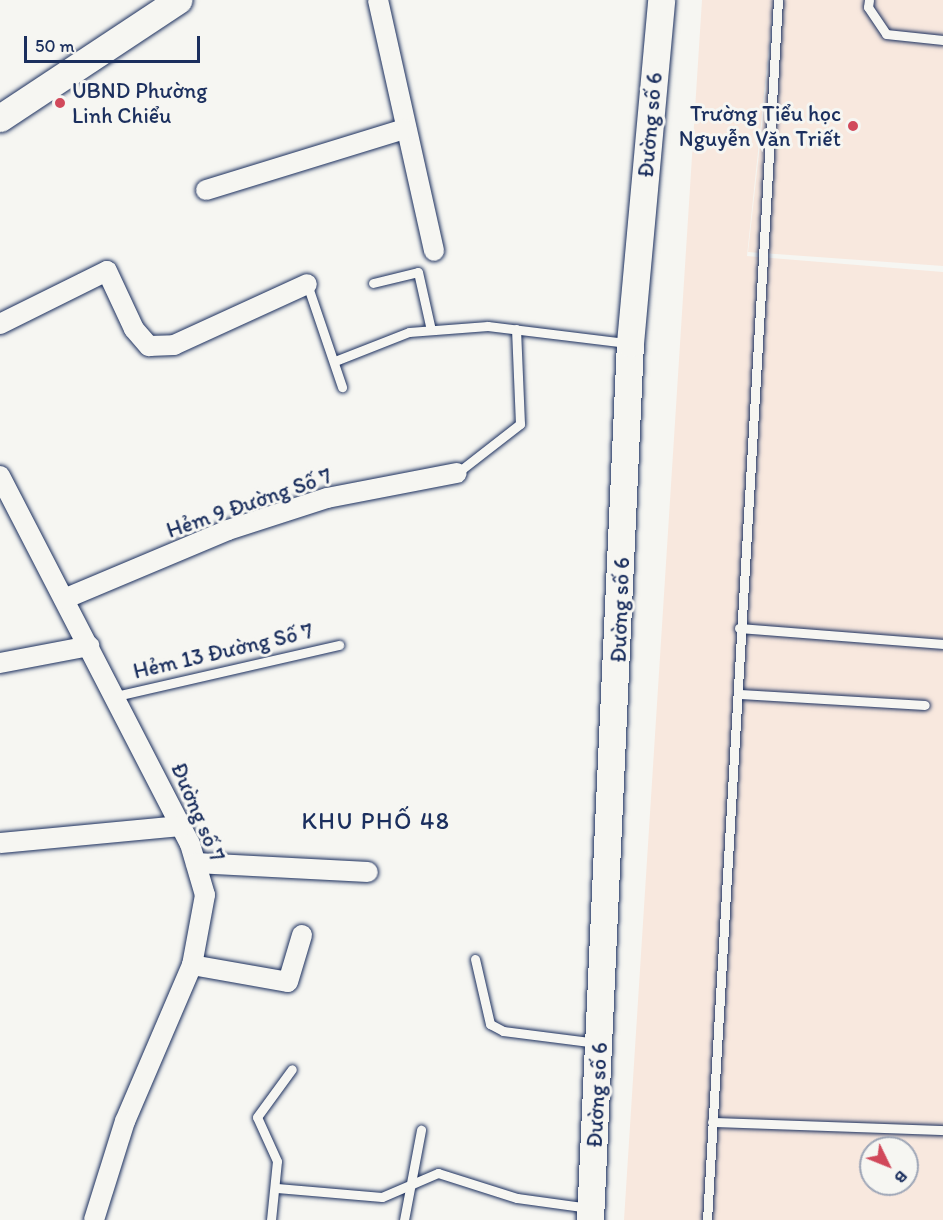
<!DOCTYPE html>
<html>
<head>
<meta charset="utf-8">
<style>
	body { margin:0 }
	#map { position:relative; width:943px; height:1220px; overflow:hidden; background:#f6f6f2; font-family:Itim,sans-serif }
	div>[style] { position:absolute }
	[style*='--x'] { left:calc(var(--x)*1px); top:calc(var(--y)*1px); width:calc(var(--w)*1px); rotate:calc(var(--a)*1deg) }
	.built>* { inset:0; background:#f8e8de }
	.roads { filter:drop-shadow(0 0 2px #1b2f5e) drop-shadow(0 0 2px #1b2f5e) }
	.lane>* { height:9px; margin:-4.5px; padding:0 4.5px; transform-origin:4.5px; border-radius:4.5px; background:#f6f6f2 }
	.street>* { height:20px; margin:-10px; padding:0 10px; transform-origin:10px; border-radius:10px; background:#f6f6f2 }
	.secondary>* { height:27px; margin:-13.5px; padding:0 13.5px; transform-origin:13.5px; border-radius:13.5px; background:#f6f6f2 }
	.dots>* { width:16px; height:16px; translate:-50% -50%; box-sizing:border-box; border:3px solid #f6f6f2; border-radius:50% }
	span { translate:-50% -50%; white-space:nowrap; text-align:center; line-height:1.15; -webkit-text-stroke:6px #f6f6f2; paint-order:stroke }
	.poi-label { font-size:22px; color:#1b2f5e }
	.left { translate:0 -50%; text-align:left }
	.right { translate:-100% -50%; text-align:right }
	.street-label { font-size:22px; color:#1b2f5e }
	.neighbourhood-label { font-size:24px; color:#1b2f5e; letter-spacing:1.5px }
	.north { position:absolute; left:859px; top:1136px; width:60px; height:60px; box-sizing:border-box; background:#f6f6f2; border:2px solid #9ea6b7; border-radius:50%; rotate:133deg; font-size:16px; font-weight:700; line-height:24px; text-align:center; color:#1b2f5e }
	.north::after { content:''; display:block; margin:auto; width:21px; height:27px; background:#d1495b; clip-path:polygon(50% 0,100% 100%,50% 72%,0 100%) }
	.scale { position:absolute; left:24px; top:36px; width:176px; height:27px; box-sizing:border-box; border:3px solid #1b2f5e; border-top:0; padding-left:8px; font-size:18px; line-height:21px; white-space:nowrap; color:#1b2f5e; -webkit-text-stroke:4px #f6f6f2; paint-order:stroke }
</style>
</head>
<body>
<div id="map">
	<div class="built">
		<div style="clip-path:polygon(evenodd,702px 0,774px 0,747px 256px,943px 272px,943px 1220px,624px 1220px,702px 0,871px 1148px,907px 1148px,907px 1184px,871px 1184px,871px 1148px)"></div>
		<div style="clip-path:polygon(776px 0,943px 0,943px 266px,748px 252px)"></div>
	</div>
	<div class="roads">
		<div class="lane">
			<div style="--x:869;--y:0;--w:7;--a:98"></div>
			<div style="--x:868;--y:7;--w:32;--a:56"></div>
			<div style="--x:886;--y:34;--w:57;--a:6"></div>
			<div style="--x:373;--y:283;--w:46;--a:-13.7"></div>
			<div style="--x:418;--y:272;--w:59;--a:77.4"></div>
			<div style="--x:307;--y:284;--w:109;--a:71.2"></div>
			<div style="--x:335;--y:361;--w:79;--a:-21.4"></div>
			<div style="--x:409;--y:332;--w:79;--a:-4.3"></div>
			<div style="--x:488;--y:326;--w:140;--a:7"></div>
			<div style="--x:457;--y:473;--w:80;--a:-37.9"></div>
			<div style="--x:520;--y:424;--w:95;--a:-92.4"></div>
			<div style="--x:739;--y:628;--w:205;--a:4.5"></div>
			<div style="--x:740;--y:694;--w:185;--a:3.4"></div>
			<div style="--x:116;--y:696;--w:229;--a:-12.9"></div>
			<div style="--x:475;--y:959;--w:67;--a:77"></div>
			<div style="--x:490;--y:1024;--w:15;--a:28"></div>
			<div style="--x:503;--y:1031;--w:95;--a:7.3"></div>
			<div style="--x:712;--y:1122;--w:231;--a:2"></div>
			<div style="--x:277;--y:1188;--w:105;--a:4.9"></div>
			<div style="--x:382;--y:1197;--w:61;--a:-23.2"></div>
			<div style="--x:438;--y:1173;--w:83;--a:17.6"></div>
			<div style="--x:517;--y:1198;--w:73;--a:7.9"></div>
			<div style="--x:271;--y:1220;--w:59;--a:-84.2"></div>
			<div style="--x:277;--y:1161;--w:48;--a:-114.4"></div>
			<div style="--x:257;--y:1117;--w:59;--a:-53.9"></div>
			<div style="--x:404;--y:1220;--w:92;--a:-79.3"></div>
			<div style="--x:707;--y:1220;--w:1222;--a:-86.67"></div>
		</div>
		<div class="street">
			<div style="--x:378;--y:0;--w:257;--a:77.4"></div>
			<div style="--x:206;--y:190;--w:207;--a:-17.1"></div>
			<div style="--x:0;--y:324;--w:119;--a:-26.4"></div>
			<div style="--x:107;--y:271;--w:64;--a:65"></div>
			<div style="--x:134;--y:329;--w:23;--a:49"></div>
			<div style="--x:149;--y:346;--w:25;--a:-2"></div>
			<div style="--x:174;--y:345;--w:146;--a:-24.6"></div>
			<div style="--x:0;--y:476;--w:414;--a:62.7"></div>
			<div style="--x:190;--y:844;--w:53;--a:73.6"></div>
			<div style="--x:205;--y:895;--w:71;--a:100.5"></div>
			<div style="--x:192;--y:965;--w:170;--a:113.2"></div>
			<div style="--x:125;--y:1121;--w:104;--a:107.4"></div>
			<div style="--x:64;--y:599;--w:178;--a:-22.8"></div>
			<div style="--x:228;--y:530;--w:104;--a:-17.9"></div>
			<div style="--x:327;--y:498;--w:132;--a:-10.9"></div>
			<div style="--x:0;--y:663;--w:91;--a:-10.8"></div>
			<div style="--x:0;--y:843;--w:182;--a:-5.4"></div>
			<div style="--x:196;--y:863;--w:172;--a:3"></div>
			<div style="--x:192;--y:965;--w:97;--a:10"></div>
			<div style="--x:288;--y:982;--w:49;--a:-73.4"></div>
		</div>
		<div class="secondary">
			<div style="--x:0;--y:118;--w:214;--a:-33.5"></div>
			<div style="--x:590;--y:1220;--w:878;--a:-87.39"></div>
			<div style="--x:630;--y:343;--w:344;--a:-84.8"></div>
		</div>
	</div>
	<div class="dots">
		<div style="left:60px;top:103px;background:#d1495b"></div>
		<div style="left:853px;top:126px;background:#d1495b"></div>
	</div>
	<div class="poi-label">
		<span class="left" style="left:72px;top:103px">UBND Phường<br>Linh Chiểu</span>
		<span class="right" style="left:841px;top:126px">Trường Tiểu học<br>Nguyễn Văn Triết</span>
	</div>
	<div class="street-label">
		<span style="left:650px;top:125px;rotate:-85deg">Đường số 6</span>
		<span style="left:249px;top:503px;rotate:-19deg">Hẻm 9 Đường Số 7</span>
		<span style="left:620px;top:610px;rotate:-88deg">Đường số 6</span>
		<span style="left:223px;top:651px;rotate:-13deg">Hẻm 13 Đường Số 7</span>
		<span style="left:198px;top:812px;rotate:67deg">Đường số 7</span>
		<span style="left:597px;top:1095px;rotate:-87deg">Đường số 6</span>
	</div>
	<div class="neighbourhood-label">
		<span style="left:376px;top:821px">KHU PHỐ 48</span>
	</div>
	<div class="north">B</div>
	<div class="scale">50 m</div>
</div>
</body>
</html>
